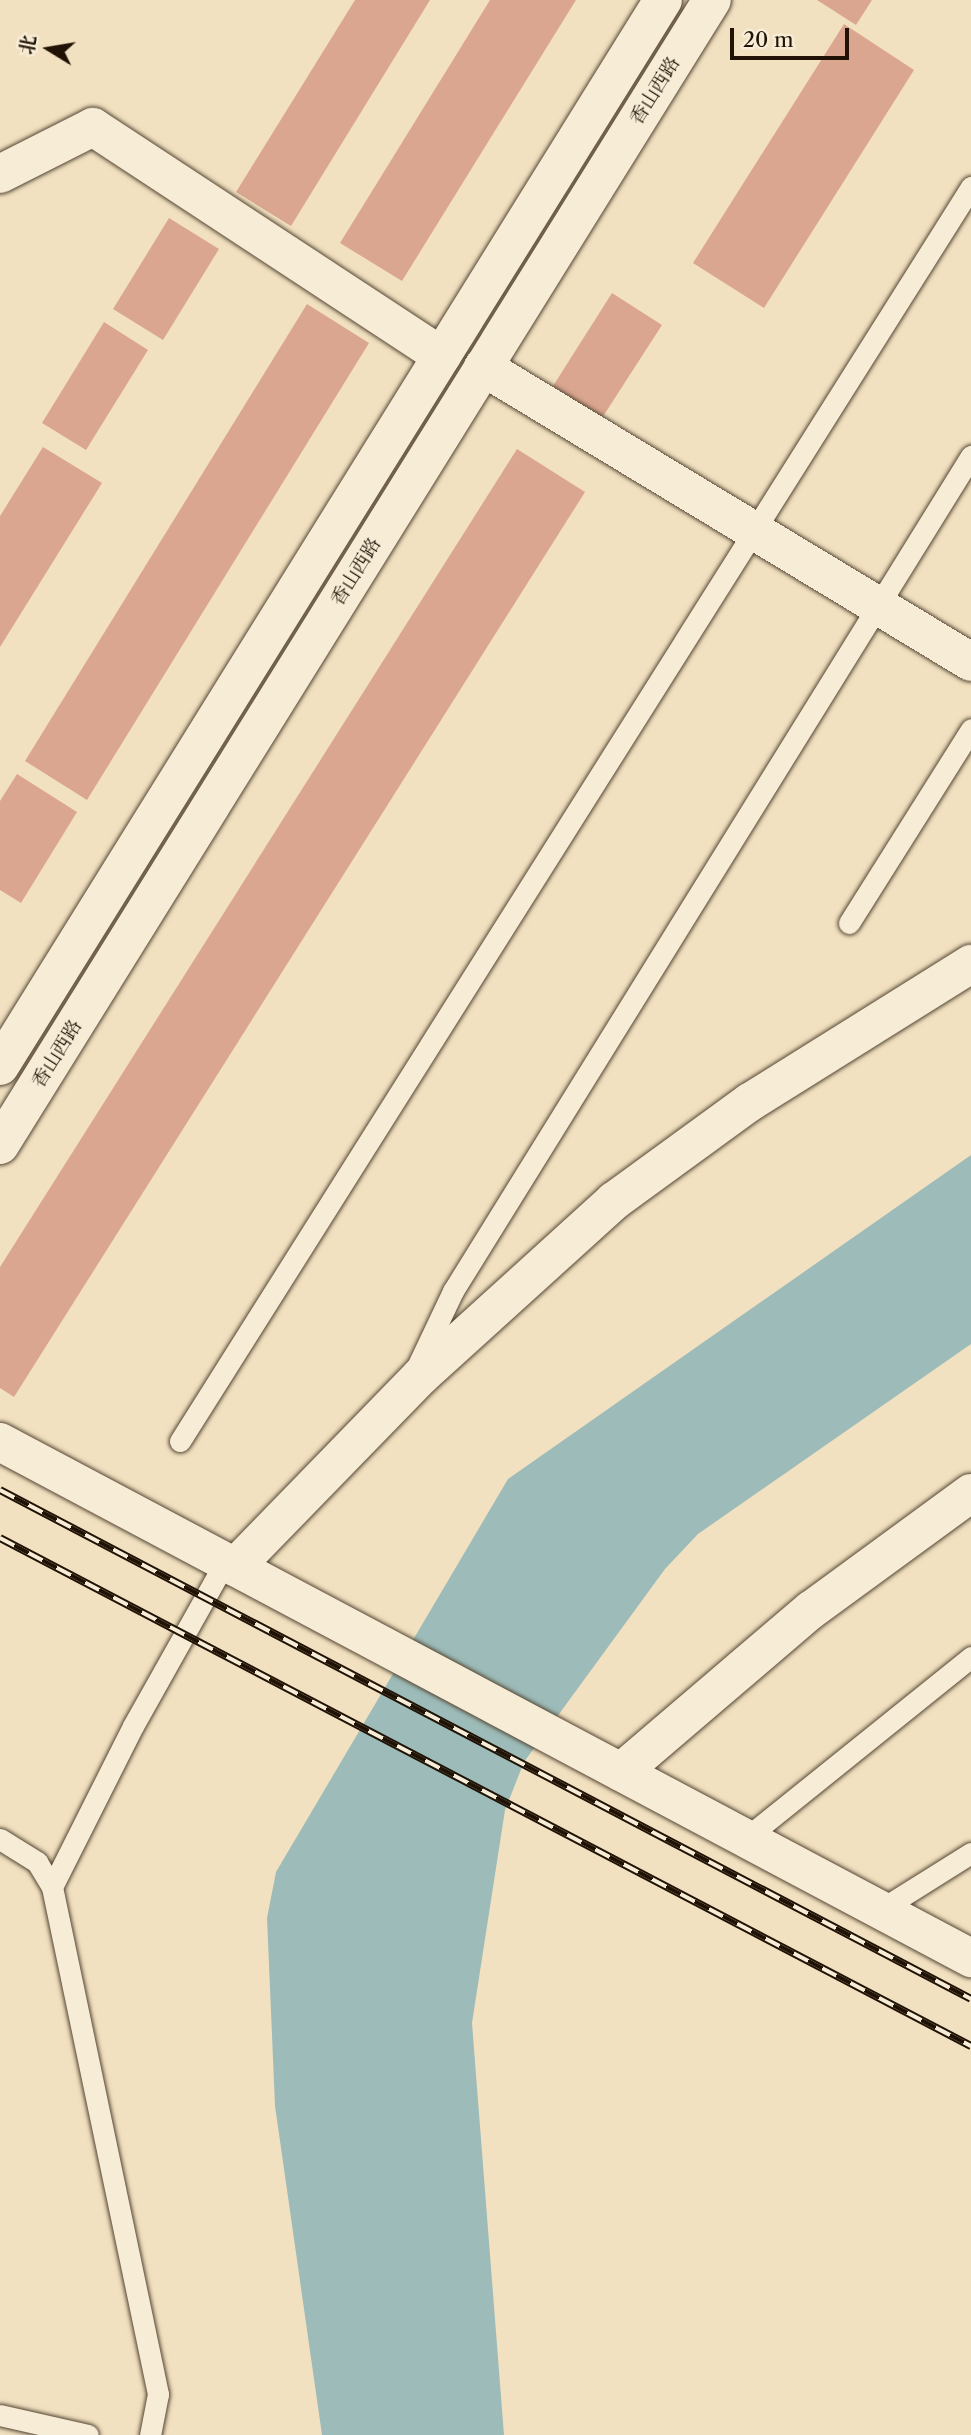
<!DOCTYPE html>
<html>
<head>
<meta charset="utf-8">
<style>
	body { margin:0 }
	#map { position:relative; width:971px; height:2435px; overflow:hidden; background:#f2e1c0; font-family:"Libre Caslon Text","Noto Serif SC",serif }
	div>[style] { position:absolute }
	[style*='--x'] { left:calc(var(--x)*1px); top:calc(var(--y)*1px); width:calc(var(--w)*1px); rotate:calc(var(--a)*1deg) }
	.water>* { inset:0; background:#9dbcb9 }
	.building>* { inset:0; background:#dba690 }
	.roads { filter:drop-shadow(0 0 2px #544634) drop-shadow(0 0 2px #544634) }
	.service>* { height:21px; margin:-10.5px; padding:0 10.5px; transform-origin:10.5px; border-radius:10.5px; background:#f7ecd6 }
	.minor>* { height:38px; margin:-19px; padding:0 19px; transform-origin:19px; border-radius:19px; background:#f7ecd6 }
	.secondary>* { height:38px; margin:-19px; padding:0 19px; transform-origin:19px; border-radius:19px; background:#f7ecd6 }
	.rail>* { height:8px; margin-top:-4px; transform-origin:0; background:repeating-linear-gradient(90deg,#f7ecd6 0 16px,#201306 0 32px); box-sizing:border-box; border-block:2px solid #201306 }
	span { translate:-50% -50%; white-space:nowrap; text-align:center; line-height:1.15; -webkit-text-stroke:6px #f7ecd6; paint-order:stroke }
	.street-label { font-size:19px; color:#201306 }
	.north { position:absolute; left:14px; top:14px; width:70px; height:70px; -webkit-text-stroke:5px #f7ecd6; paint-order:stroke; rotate:281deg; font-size:19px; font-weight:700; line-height:28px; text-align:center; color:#201306 }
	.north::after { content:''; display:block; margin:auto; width:24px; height:32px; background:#201306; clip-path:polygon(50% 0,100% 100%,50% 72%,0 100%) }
	.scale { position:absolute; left:730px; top:28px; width:119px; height:32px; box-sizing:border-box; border:4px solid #201306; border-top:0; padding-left:9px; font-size:21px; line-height:24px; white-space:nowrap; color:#201306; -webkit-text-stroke:5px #f7ecd6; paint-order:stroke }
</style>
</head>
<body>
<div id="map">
	<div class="water">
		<div style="clip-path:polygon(971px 1155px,971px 1344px,698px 1534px,665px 1569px,524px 1762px,505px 1810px,472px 2023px,504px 2435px,322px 2435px,275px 2106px,267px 1918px,276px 1872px,508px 1479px)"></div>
	</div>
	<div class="building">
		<div style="clip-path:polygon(355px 0,430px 0,291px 226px,236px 192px)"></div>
		<div style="clip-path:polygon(490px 0,576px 0,402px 281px,340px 243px)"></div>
		<div style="clip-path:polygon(817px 0,872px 0,856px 25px)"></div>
		<div style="clip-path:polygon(844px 24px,914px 70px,764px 308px,693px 263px)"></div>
		<div style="clip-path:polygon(169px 218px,219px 249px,163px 340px,113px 309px)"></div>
		<div style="clip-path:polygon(612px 293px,662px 325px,602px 418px,553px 386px)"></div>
		<div style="clip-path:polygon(307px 304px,369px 343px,87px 800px,25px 761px)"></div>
		<div style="clip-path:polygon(104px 322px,148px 350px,86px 450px,42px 423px)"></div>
		<div style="clip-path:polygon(43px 447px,102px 483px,0 647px,0 516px)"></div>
		<div style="clip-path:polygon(517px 449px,585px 492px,14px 1397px,0 1388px,0 1267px)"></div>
		<div style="clip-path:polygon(17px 774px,77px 812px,21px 903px,0 890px,0 801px)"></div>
	</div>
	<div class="roads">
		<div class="service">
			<div style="--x:849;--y:923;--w:229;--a:-57.8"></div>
			<div style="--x:416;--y:1369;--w:86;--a:-64.6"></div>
			<div style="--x:453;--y:1291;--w:983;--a:-58.19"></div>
			<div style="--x:180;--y:1441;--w:1483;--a:-57.76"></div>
			<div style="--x:746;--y:1838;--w:289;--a:-38.8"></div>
			<div style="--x:0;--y:1839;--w:44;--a:31.9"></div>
			<div style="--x:37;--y:1862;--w:29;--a:59"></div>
			<div style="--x:52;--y:1887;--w:518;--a:78.19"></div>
			<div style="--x:158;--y:2394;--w:42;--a:101"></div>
			<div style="--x:52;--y:1887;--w:180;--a:-63.3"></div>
			<div style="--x:133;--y:1726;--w:188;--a:-60.7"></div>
			<div style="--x:880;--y:1910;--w:107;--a:-32.1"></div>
			<div style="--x:0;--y:2415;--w:90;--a:12.8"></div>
		</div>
		<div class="minor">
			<div style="--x:0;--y:174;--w:104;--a:-26.8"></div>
			<div style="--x:93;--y:127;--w:417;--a:33.3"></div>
			<div style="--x:483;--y:367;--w:570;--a:31.15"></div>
			<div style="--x:0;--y:1442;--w:1100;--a:27.99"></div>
			<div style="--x:235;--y:1567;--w:267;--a:-45.8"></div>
			<div style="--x:421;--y:1376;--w:261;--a:-42.2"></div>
			<div style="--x:614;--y:1201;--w:168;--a:-36.1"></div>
			<div style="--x:750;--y:1102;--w:261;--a:-32"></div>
			<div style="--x:621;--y:1772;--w:250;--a:-40.5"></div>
			<div style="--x:811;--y:1610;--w:198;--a:-36.2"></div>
		</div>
		<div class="secondary">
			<div style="--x:0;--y:1066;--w:1255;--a:-58.12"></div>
			<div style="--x:0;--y:1145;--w:1348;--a:-58.13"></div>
		</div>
	</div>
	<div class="rail">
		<div style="--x:0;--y:1490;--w:1096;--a:27.66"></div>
		<div style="--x:0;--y:1538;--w:1096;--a:27.62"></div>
	</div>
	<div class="street-label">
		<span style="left:655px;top:91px;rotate:-58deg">香山西路</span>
		<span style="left:356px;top:572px;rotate:-58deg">香山西路</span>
		<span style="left:57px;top:1054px;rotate:-58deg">香山西路</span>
	</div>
	<div class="north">北</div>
	<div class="scale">20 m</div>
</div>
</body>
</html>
